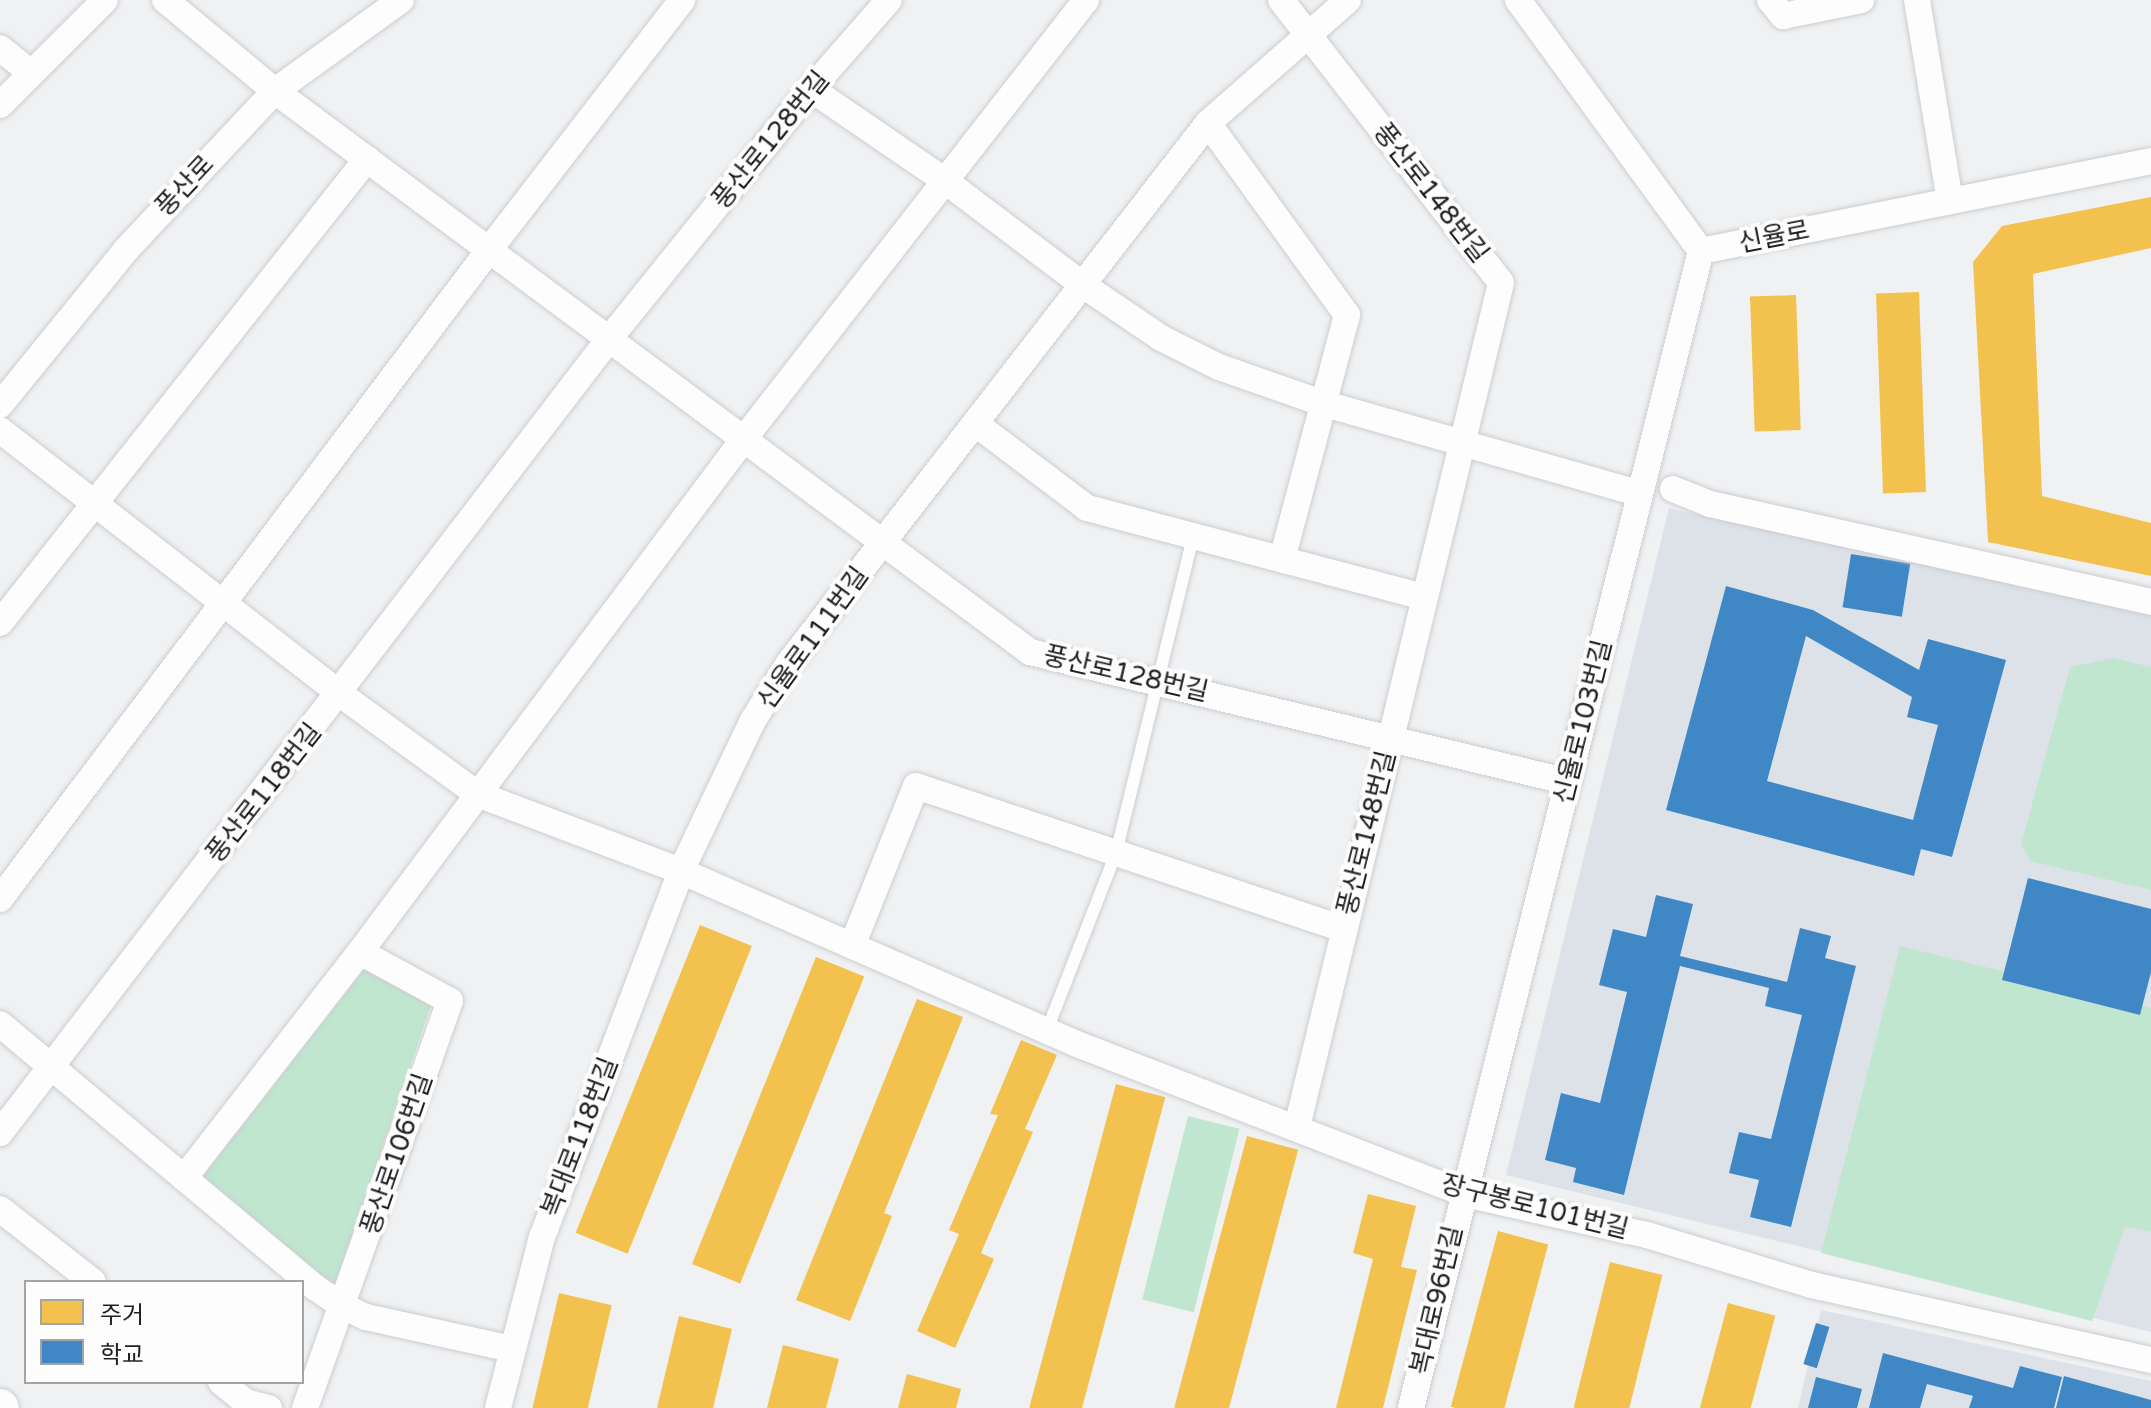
<!DOCTYPE html>
<meta charset="utf-8">
<style>
body{margin:0}
#map{position:relative;width:2151px;height:1408px;overflow:hidden;background:#eff1f3;font-family:"Varela Round","Noto Sans KR",sans-serif}
div>[style]{position:absolute}
.built>*{inset:0;background:#dde2e9}
.green>*{inset:0;background:#c0e6d0;transform-origin:0 0}
.homes>*{inset:0;background:#f2c14e;transform-origin:0 0}
.schools>*{inset:0;background:#3f88c5;transform-origin:0 0}
.roads{filter:drop-shadow(0 0 2px #cccdcf) drop-shadow(0 0 2px #cccdcf)}
.lane>*{height:12px;margin:-6px;padding:0 6px;transform-origin:6px;border-radius:6px;background:#fdfdfd}
.street>*{height:26px;margin:-13px;padding:0 13px;transform-origin:13px;border-radius:13px;background:#fdfdfd}
.secondary>*{height:36px;margin:-18px;padding:0 18px;transform-origin:18px;border-radius:18px;background:#fdfdfd}
span{translate:-50% -50%;white-space:nowrap;text-align:center;line-height:1.15;-webkit-text-stroke:8px #fdfdfe;paint-order:stroke}
.street-label{font-size:26px;color:#1e1f21}
.legend{position:absolute;left:24px;top:1280px;width:280px;height:104px;box-sizing:border-box;background:#fdfdfe;border:2px solid #a4a4a6;margin:0;padding:10px 14px;list-style:none;font-size:24px;color:#1e1f21}
.legend li{display:flex;align-items:center;gap:16px;height:40px}
.legend b{width:40px;border:2px solid #a4a4a6}
</style>
<div id="map">
<div class="built">
<i style="clip-path:polygon(1669px 508px,2151px 615px,2151px 1332px,1506px 1175px)"></i>
<i style="clip-path:polygon(1821px 1310px,2151px 1381px,2151px 1408px,1798px 1408px)"></i>
</div>
<div class="green">
<i style="clip-path:polygon(2113px 658px,2151px 667px,2151px 890px,2030px 861px,2021px 844px,2070px 667px)"></i>
<i style="clip-path:polygon(1900px 946px,2151px 1008px,2151px 1232px,2125px 1227px,2092px 1321px,1821px 1253px)"></i>
<i style="clip-path:polygon(365px 968px,432px 1003px,334px 1288px,202px 1177px)"></i>
<i style="left:1188px;top:1116px;width:53px;height:189px;rotate:14deg"></i>
</div>
<div class="homes">
<i style="clip-path:polygon(2151px 197px,2151px 248px,2033px 274px,2042px 496px,2151px 523px,2151px 576px,1988px 542px,1973px 262px,2002px 226px)"></i>
<i style="left:1919px;top:292px;width:200px;height:43px;rotate:88deg"></i>
<i style="left:1796px;top:295px;width:135px;height:46px;rotate:88deg"></i>
<i style="left:700px;top:925px;width:56px;height:332px;rotate:22deg"></i>
<i style="left:816px;top:957px;width:52px;height:331px;rotate:22deg"></i>
<i style="clip-path:polygon(917px 999px,963px 1017px,884px 1213px,892px 1216px,850px 1321px,796px 1300px)"></i>
<i style="clip-path:polygon(1021px 1040px,1057px 1055px,1025px 1129px,1033px 1132px,981px 1253px,994px 1259px,955px 1348px,917px 1331px,959px 1234px,949px 1230px,998px 1115px,990px 1114px)"></i>
<i style="left:1116px;top:1084px;width:51px;height:335px;rotate:15deg"></i>
<i style="left:1247px;top:1136px;width:53px;height:281px;rotate:15deg"></i>
<i style="clip-path:polygon(1368px 1194px,1416px 1206px,1401px 1267px,1417px 1270px,1383px 1408px,1336px 1408px,1373px 1259px,1353px 1253px)"></i>
<i style="left:1498px;top:1231px;width:52px;height:182px;rotate:15deg"></i>
<i style="left:1610px;top:1262px;width:54px;height:150px;rotate:14deg"></i>
<i style="left:559px;top:1293px;width:54px;height:118px;rotate:13deg"></i>
<i style="left:1728px;top:1303px;width:49px;height:109px;rotate:15deg"></i>
<i style="clip-path:polygon(679px 1316px,732px 1329px,713px 1408px,657px 1408px)"></i>
<i style="clip-path:polygon(783px 1345px,839px 1359px,826px 1408px,767px 1408px)"></i>
<i style="clip-path:polygon(907px 1374px,961px 1389px,956px 1408px,898px 1408px)"></i>
</div>
<div class="schools">
<i style="left:1851px;top:554px;width:60px;height:54px;rotate:9deg"></i>
<i style="clip-path:polygon(evenodd,1726px 586px,1813px 610px,1919px 670px,1928px 639px,2006px 660px,1952px 857px,1921px 849px,1914px 876px,1666px 810px,1726px 586px,1806px 636px,1912px 697px,1907px 717px,1938px 725px,1913px 820px,1767px 781px,1806px 636px)"></i>
<i style="clip-path:polygon(2028px 878px,2151px 909px,2151px 972px,2140px 1015px,2002px 980px)"></i>
<i style="clip-path:polygon(1656px 895px,1693px 904px,1680px 956px,1787px 982px,1800px 928px,1831px 936px,1825px 958px,1856px 966px,1791px 1227px,1750px 1217px,1759px 1180px,1729px 1173px,1739px 1132px,1771px 1139px,1802px 1015px,1765px 1006px,1769px 988px,1680px 966px,1624px 1195px,1573px 1182px,1576px 1168px,1545px 1160px,1561px 1093px,1600px 1103px,1627px 992px,1599px 985px,1613px 929px,1646px 937px)"></i>
<i style="left:1816px;top:1323px;width:14px;height:43px;rotate:17deg"></i>
<i style="clip-path:polygon(1883px 1353px,2013px 1388px,2020px 1366px,2062px 1377px,2054px 1408px,1969px 1408px,1973px 1396px,1927px 1384px,1920px 1408px,1869px 1408px)"></i>
<i style="clip-path:polygon(2064px 1376px,2151px 1400px,2151px 1408px,2056px 1408px)"></i>
<i style="clip-path:polygon(1816px 1377px,1862px 1389px,1857px 1408px,1808px 1408px)"></i>
</div>
<div class="roads">
<div class="lane">
<i style="left:1047px;top:1030px;width:190px;rotate:-68.7deg"></i>
<i style="left:1116px;top:853px;width:325px;rotate:-76.3deg"></i>
</div>
<div class="street">
<i style="left:165px;top:0;width:143px;rotate:39.6deg"></i>
<i style="left:275px;top:91px;width:941px;rotate:36.61deg"></i>
<i style="left:1030px;top:652px;width:554px;rotate:13.56deg"></i>
<i style="left:1281px;top:0;width:358px;rotate:52.1deg"></i>
<i style="left:1501px;top:283px;width:868px;rotate:103.59deg"></i>
<i style="left:1518px;top:0;width:311px;rotate:53.9deg"></i>
<i style="left:1770px;top:0;width:21px;rotate:51deg"></i>
<i style="left:1783px;top:16px;width:80px;rotate:-11.6deg"></i>
<i style="left:1917px;top:0;width:204px;rotate:80.7deg"></i>
<i style="left:0;top:48px;width:40px;rotate:39deg"></i>
<i style="left:811px;top:89px;width:161px;rotate:34.4deg"></i>
<i style="left:944px;top:180px;width:174px;rotate:37.1deg"></i>
<i style="left:1083px;top:285px;width:94px;rotate:34.2deg"></i>
<i style="left:1161px;top:338px;width:65px;rotate:26.6deg"></i>
<i style="left:1219px;top:367px;width:109px;rotate:19.3deg"></i>
<i style="left:1322px;top:403px;width:329px;rotate:15.9deg"></i>
<i style="left:0;top:105px;width:148px;rotate:-45deg"></i>
<i style="left:1208px;top:123px;width:237px;rotate:54.1deg"></i>
<i style="left:1347px;top:315px;width:253px;rotate:104.9deg"></i>
<i style="left:1701px;top:251px;width:459px;rotate:-11.3deg"></i>
<i style="left:0;top:405px;width:200px;rotate:-50.9deg"></i>
<i style="left:126px;top:250px;width:218px;rotate:-46.9deg"></i>
<i style="left:275px;top:91px;width:155px;rotate:-35.8deg"></i>
<i style="left:976px;top:424px;width:139px;rotate:37.1deg"></i>
<i style="left:1087px;top:508px;width:349px;rotate:14.8deg"></i>
<i style="left:0;top:430px;width:430px;rotate:37.8deg"></i>
<i style="left:340px;top:694px;width:170px;rotate:36.1deg"></i>
<i style="left:477px;top:794px;width:218px;rotate:20.7deg"></i>
<i style="left:681px;top:871px;width:432px;rotate:23.6deg"></i>
<i style="left:1077px;top:1044px;width:420px;rotate:21.1deg"></i>
<i style="left:1469px;top:1195px;width:182px;rotate:12.7deg"></i>
<i style="left:1647px;top:1235px;width:172px;rotate:16.9deg"></i>
<i style="left:1812px;top:1285px;width:347px;rotate:12.5deg"></i>
<i style="left:1673px;top:489px;width:40px;rotate:22deg"></i>
<i style="left:1710px;top:504px;width:452px;rotate:12.5deg"></i>
<i style="left:0;top:623px;width:592px;rotate:-51.66deg"></i>
<i style="left:0;top:899px;width:813px;rotate:-53deg"></i>
<i style="left:489px;top:250px;width:316px;rotate:-52.3deg"></i>
<i style="left:852px;top:946px;width:172px;rotate:-68.2deg"></i>
<i style="left:916px;top:786px;width:451px;rotate:18.5deg"></i>
<i style="left:0;top:1024px;width:412px;rotate:39.9deg"></i>
<i style="left:316px;top:1288px;width:32px;rotate:34deg"></i>
<i style="left:343px;top:1306px;width:25px;rotate:26deg"></i>
<i style="left:366px;top:1317px;width:149px;rotate:12.4deg"></i>
<i style="left:0;top:1133px;width:1001px;rotate:-52.51deg"></i>
<i style="left:609px;top:339px;width:321px;rotate:-51.1deg"></i>
<i style="left:811px;top:89px;width:118px;rotate:-48.8deg"></i>
<i style="left:184px;top:1178px;width:286px;rotate:-52.1deg"></i>
<i style="left:360px;top:952px;width:639px;rotate:-53.2deg"></i>
<i style="left:743px;top:440px;width:558px;rotate:-52.06deg"></i>
<i style="left:0;top:1209px;width:118px;rotate:38.1deg"></i>
<i style="left:221px;top:1382px;width:32px;rotate:39deg"></i>
<i style="left:246px;top:1402px;width:24px;rotate:15deg"></i>
<i style="left:305px;top:1408px;width:432px;rotate:-70.4deg"></i>
<i style="left:450px;top:1001px;width:102px;rotate:-151.4deg"></i>
<i style="left:498px;top:1408px;width:173px;rotate:-75.6deg"></i>
<i style="left:541px;top:1240px;width:395px;rotate:-69.2deg"></i>
<i style="left:681px;top:871px;width:165px;rotate:-64.5deg"></i>
<i style="left:752px;top:722px;width:70px;rotate:-57.9deg"></i>
<i style="left:789px;top:663px;width:683px;rotate:-52.19deg"></i>
<i style="left:1208px;top:123px;width:186px;rotate:-41.3deg"></i>
<i style="left:1411px;top:1408px;width:1193px;rotate:-75.93deg"></i>
</div>
<div class="secondary">
<i style="left:0;top:1407px;width:1px;rotate:45deg"></i>
</div>
</div>
<div class="street-label">
<span style="left:771px;top:140px;rotate:-51deg">풍산로128번길</span>
<span style="left:185px;top:186px;rotate:-47deg">풍산로</span>
<span style="left:1431px;top:193px;rotate:52deg">풍산로148번길</span>
<span style="left:1774px;top:237px;rotate:-11deg">신율로</span>
<span style="left:813px;top:638px;rotate:-54deg">신율로111번길</span>
<span style="left:1126px;top:674px;rotate:13deg">풍산로128번길</span>
<span style="left:1583px;top:722px;rotate:-76deg">신율로103번길</span>
<span style="left:264px;top:793px;rotate:-52deg">풍산로118번길</span>
<span style="left:1367px;top:833px;rotate:-76deg">풍산로148번길</span>
<span style="left:580px;top:1137px;rotate:-69deg">복대로118번길</span>
<span style="left:397px;top:1154px;rotate:-71deg">풍산로106번길</span>
<span style="left:1535px;top:1207px;rotate:14deg">장구봉로101번길</span>
<span style="left:1437px;top:1300px;rotate:-77deg">복대로96번길</span>
</div>
<ul class="legend">
<li><b style="height:22px;background:#f2c14e"></b>주거</li>
<li><b style="height:22px;background:#3f88c5"></b>학교</li>
</ul>
</div>
